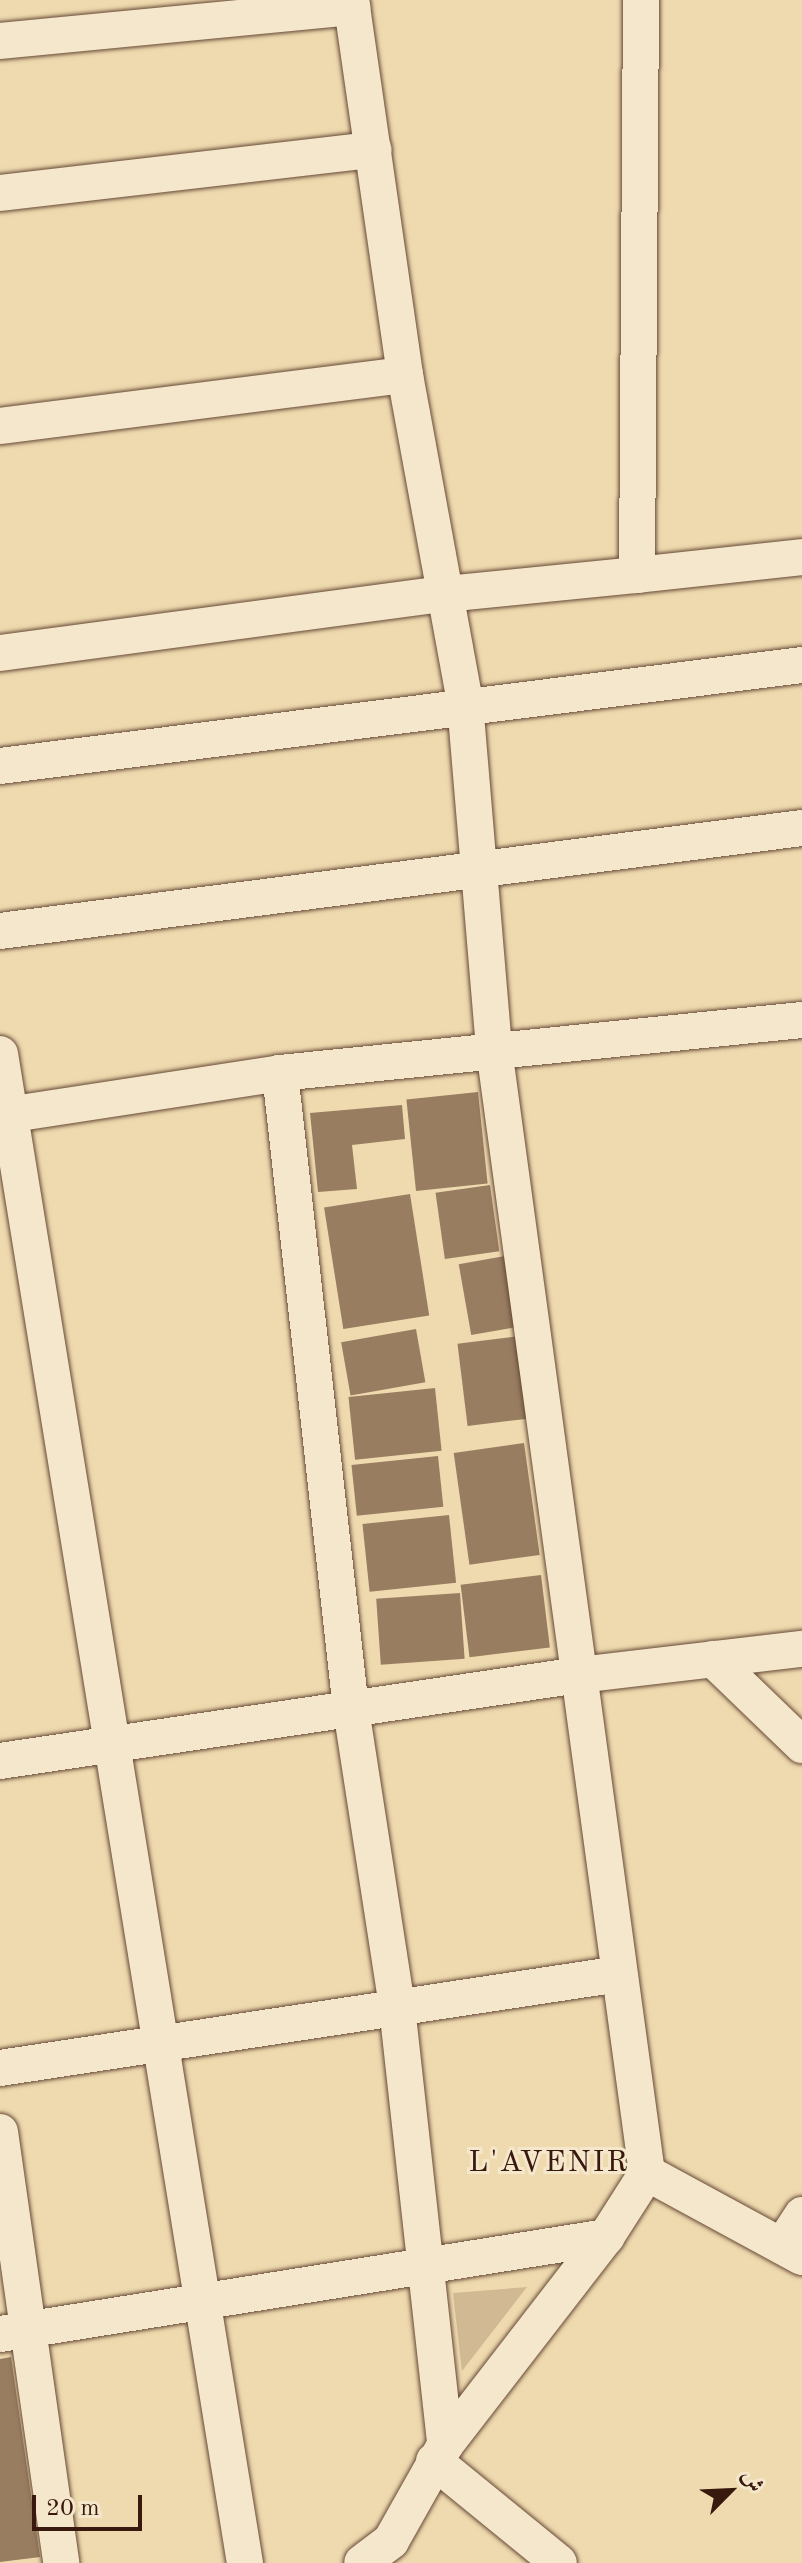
<!DOCTYPE html>
<meta charset="utf-8">
<style>
body{margin:0}
#map{position:relative;width:802px;height:2563px;overflow:hidden;background:#efdaaf;font-family:"Old Standard TT",Amiri,serif}
div>[style]{position:absolute}
.green>*{inset:0;background:#d0b993}
.building>*{inset:0;background:#987d61;transform-origin:0 0}
.roads{filter:drop-shadow(0 0 2px #664936) drop-shadow(0 0 2px #664936)}
.minor>*{height:36px;margin:-18px;padding:0 18px;transform-origin:18px;border-radius:18px;background:#f5e7cb}
span{translate:-50% -50%;white-space:nowrap;text-align:center;line-height:1.15;-webkit-text-stroke:6px #f5e7cb;paint-order:stroke}
.neighbourhood-label{font-size:30px;color:#39190d;letter-spacing:2px}
.north{position:absolute;left:690px;top:2451px;width:80px;height:80px;-webkit-text-stroke:6px #f5e7cb;paint-order:stroke;rotate:66deg;font-size:22px;font-weight:700;line-height:32px;text-align:center;color:#39190d}
.north::after{content:'';display:block;margin:auto;width:28px;height:36px;background:#39190d;clip-path:polygon(50% 0,100% 100%,50% 72%,0 100%)}
.scale{position:absolute;left:32px;top:2495px;width:110px;height:36px;box-sizing:border-box;border:4px solid #39190d;border-top:0;padding-left:10px;font-size:24px;line-height:28px;white-space:nowrap;color:#39190d;-webkit-text-stroke:6px #f5e7cb;paint-order:stroke}
</style>
<div id="map">
<div class="green">
<i style="clip-path:polygon(527px 2287px,462px 2371px,453px 2293px)"></i>
</div>
<div class="building">
<i style="left:478px;top:1092px;width:92px;height:72px;rotate:84deg"></i>
<i style="clip-path:polygon(402px 1105px,405px 1139px,352px 1145px,357px 1189px,318px 1192px,310px 1113px)"></i>
<i style="left:490px;top:1185px;width:67px;height:55px;rotate:82deg"></i>
<i style="left:410px;top:1194px;width:123px;height:87px;rotate:81deg"></i>
<i style="left:505px;top:1256px;width:72px;height:47px;rotate:80deg"></i>
<i style="left:416px;top:1329px;width:54px;height:76px;rotate:80deg"></i>
<i style="left:520px;top:1336px;width:83px;height:63px;rotate:83deg"></i>
<i style="left:435px;top:1388px;width:63px;height:87px;rotate:84deg"></i>
<i style="left:524px;top:1443px;width:113px;height:71px;rotate:82deg"></i>
<i style="left:438px;top:1456px;width:51px;height:87px;rotate:84deg"></i>
<i style="left:449px;top:1515px;width:68px;height:87px;rotate:84deg"></i>
<i style="left:541px;top:1575px;width:73px;height:81px;rotate:83deg"></i>
<i style="left:460px;top:1593px;width:66px;height:84px;rotate:86deg"></i>
<i style="clip-path:polygon(11px 2357px,40px 2557px,0 2562px,0 2359px)"></i>
</div>
<div class="roads">
<div class="minor">
<i style="left:351px;top:0;width:379px;rotate:81.8deg"></i>
<i style="left:405px;top:375px;width:333px;rotate:79.6deg"></i>
<i style="left:465px;top:703px;width:347px;rotate:85.2deg"></i>
<i style="left:494px;top:1049px;width:1134px;rotate:82.25deg"></i>
<i style="left:647px;top:2173px;width:76px;rotate:122.6deg"></i>
<i style="left:606px;top:2237px;width:263px;rotate:127.7deg"></i>
<i style="left:641px;top:0;width:575px;rotate:90.4deg"></i>
<i style="left:637px;top:575px;width:166px;rotate:-6.2deg"></i>
<i style="left:0;top:41px;width:354px;rotate:-5.5deg"></i>
<i style="left:0;top:193px;width:376px;rotate:-6.6deg"></i>
<i style="left:0;top:426px;width:408px;rotate:-7.2deg"></i>
<i style="left:0;top:653px;width:449px;rotate:-7.6deg"></i>
<i style="left:445px;top:594px;width:193px;rotate:-5.7deg"></i>
<i style="left:0;top:766px;width:808px;rotate:-7.18deg"></i>
<i style="left:0;top:931px;width:809px;rotate:-7.32deg"></i>
<i style="left:0;top:1054px;width:1529px;rotate:80.78deg"></i>
<i style="left:280px;top:1073px;width:640px;rotate:83.63deg"></i>
<i style="left:351px;top:1709px;width:302px;rotate:81.2deg"></i>
<i style="left:397px;top:2007px;width:441px;rotate:83.7deg"></i>
<i style="left:445px;top:2445px;width:110px;rotate:119.4deg"></i>
<i style="left:391px;top:2541px;width:36px;rotate:143deg"></i>
<i style="left:0;top:1116px;width:283px;rotate:-8.7deg"></i>
<i style="left:280px;top:1073px;width:525px;rotate:-5.8deg"></i>
<i style="left:713px;top:1659px;width:124px;rotate:44deg"></i>
<i style="left:0;top:1761px;width:585px;rotate:-8.45deg"></i>
<i style="left:579px;top:1675px;width:225px;rotate:-6.7deg"></i>
<i style="left:0;top:2068px;width:626px;rotate:-8.63deg"></i>
<i style="left:0;top:2132px;width:435px;rotate:81.9deg"></i>
<i style="left:647px;top:2173px;width:176px;rotate:28.5deg"></i>
<i style="left:782px;top:2246px;width:37px;rotate:-57deg"></i>
<i style="left:0;top:2334px;width:614px;rotate:-9.09deg"></i>
<i style="left:434px;top:2461px;width:161px;rotate:39.2deg"></i>
</div>
</div>
<div class="neighbourhood-label">
<span style="left:549px;top:2163px">L'AVENIR</span>
</div>
<div class="north">ش</div>
<div class="scale">20 m</div>
</div>
